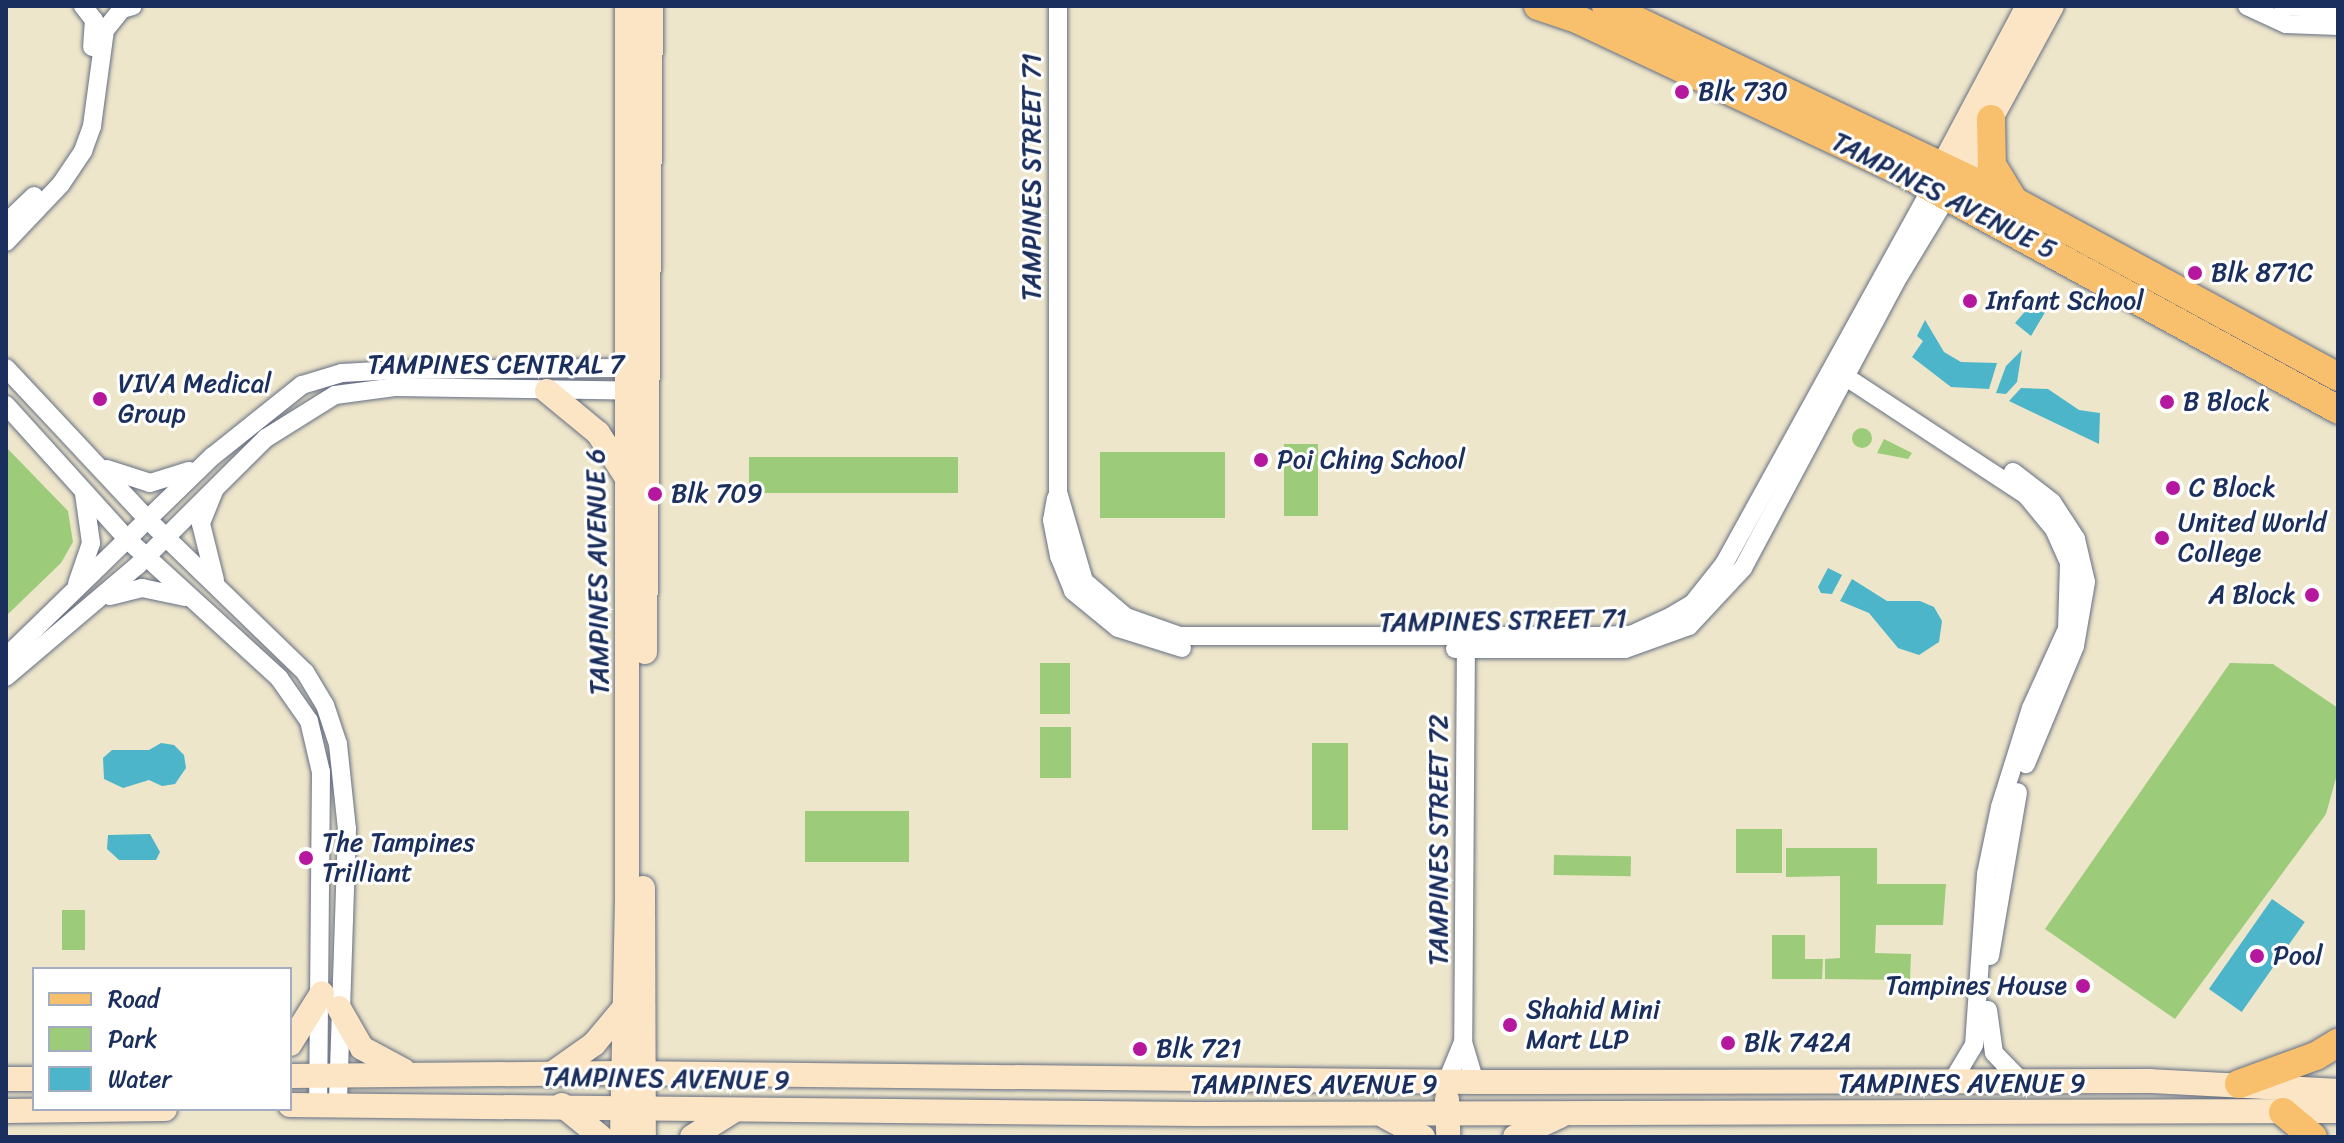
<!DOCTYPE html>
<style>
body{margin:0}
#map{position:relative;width:2344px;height:1143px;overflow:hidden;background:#eee6ca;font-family:Sriracha,sans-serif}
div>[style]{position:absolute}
.green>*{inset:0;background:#9ccc7a;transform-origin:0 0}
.round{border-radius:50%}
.water>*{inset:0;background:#4cb5ca;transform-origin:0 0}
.roads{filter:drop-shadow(0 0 2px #656f84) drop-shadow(0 0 2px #656f84)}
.street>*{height:18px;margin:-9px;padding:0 9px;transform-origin:9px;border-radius:9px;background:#fff}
.secondary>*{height:24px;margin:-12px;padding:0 12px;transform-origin:12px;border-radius:12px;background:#fce5c4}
.primary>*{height:28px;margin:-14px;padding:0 14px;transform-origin:14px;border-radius:14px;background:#f8bf6c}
.dots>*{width:22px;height:22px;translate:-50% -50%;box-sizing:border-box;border:4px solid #fff;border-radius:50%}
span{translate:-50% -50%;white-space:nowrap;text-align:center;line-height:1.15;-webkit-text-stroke:6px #fff;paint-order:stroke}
.poi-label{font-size:26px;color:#1b2f5e}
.left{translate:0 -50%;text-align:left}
.right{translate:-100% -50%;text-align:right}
.street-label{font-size:26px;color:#1b2f5e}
.frame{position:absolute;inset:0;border:8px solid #1b2f5e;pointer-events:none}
.legend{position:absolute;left:32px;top:967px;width:260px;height:144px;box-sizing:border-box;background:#fff;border:2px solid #a4acbf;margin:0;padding:10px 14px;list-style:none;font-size:24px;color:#1b2f5e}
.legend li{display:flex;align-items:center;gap:16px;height:40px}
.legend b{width:40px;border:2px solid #a4acbf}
</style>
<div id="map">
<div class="green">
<i class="round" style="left:1852px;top:428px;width:20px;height:20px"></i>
<i style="clip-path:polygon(1884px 439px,1912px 453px,1908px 459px,1877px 453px)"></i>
<i style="left:1284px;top:444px;width:34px;height:72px"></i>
<i style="clip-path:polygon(6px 447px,68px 511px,73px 542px,61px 563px,6px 616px)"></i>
<i style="left:1225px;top:452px;width:66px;height:125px;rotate:90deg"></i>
<i style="left:749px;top:457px;width:209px;height:36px"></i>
<i style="left:1040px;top:663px;width:30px;height:51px"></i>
<i style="clip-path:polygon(2230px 663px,2273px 664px,2338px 708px,2338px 771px,2326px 814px,2175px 1019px,2045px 929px)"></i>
<i style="left:1040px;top:727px;width:31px;height:51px"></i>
<i style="left:1312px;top:743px;width:36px;height:87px"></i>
<i style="left:805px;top:811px;width:104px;height:51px"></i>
<i style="left:1736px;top:829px;width:46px;height:44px"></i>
<i style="clip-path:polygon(1786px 848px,1877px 848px,1877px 884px,1946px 884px,1943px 925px,1876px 925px,1875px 953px,1911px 954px,1910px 980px,1825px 979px,1825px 959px,1840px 958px,1840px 876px,1786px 877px)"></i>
<i style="left:1554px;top:855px;width:77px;height:20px;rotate:1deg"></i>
<i style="left:62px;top:910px;width:23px;height:40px"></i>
<i style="clip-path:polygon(1772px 935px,1805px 935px,1805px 959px,1823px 959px,1822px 979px,1772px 979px)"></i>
</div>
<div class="water">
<i style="clip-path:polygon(2034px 301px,2047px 309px,2031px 336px,2015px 323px)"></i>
<i style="clip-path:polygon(1925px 320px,1944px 352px,1961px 362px,1997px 363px,1989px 389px,1951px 387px,1912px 357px,1923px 341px,1917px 336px)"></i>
<i style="clip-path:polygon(2022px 350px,2017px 382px,2006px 394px,1996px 393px,2006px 366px)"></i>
<i style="clip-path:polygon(2021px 388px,2048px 389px,2079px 410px,2100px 413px,2099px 444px,2009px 401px)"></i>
<i style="clip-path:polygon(1828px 568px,1842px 575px,1832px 594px,1821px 593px,1818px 587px)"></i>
<i style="clip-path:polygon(1852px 579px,1887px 601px,1920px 601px,1934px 607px,1942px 621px,1939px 642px,1919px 655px,1898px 648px,1869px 613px,1840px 601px)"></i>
<i style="clip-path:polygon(161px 743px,174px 745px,184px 755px,186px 768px,175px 784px,162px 786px,149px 780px,123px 788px,104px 779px,103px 758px,112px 750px,149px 750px)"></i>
<i style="clip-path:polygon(150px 834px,160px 852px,156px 860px,119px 860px,107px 849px,108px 835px)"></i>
<i style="left:2272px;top:899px;width:40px;height:110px;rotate:35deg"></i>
</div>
<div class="roads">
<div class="street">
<i style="left:83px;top:6px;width:18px;rotate:52deg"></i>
<i style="left:94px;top:20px;width:27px;rotate:94deg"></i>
<i style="left:1058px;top:6px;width:486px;rotate:90deg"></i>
<i style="left:1058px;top:492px;width:93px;rotate:73.7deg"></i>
<i style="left:1084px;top:581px;width:55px;rotate:40.6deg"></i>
<i style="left:1126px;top:617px;width:57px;rotate:19.4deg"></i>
<i style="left:1180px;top:636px;width:417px"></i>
<i style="left:1597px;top:636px;width:34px;rotate:-2deg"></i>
<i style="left:1631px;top:635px;width:43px;rotate:-24.8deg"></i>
<i style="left:1670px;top:617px;width:27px;rotate:-31deg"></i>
<i style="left:1693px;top:603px;width:50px;rotate:-51.5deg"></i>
<i style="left:1724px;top:564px;width:431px;rotate:-61.1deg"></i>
<i style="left:2247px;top:6px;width:43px;rotate:24.8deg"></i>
<i style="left:2286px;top:24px;width:52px;rotate:2.2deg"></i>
<i style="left:2283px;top:6px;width:55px;rotate:3.1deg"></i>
<i style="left:6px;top:223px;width:39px;rotate:-44deg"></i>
<i style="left:6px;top:242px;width:80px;rotate:-46.5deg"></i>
<i style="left:61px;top:184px;width:40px;rotate:-56deg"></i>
<i style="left:83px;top:151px;width:27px;rotate:-70deg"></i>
<i style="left:92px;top:126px;width:97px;rotate:-82.3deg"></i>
<i style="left:105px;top:30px;width:27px;rotate:-51deg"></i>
<i style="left:122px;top:9px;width:11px;rotate:-15deg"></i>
<i style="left:6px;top:368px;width:208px;rotate:46.9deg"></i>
<i style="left:148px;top:520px;width:219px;rotate:44.1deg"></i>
<i style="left:305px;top:672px;width:39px;rotate:59deg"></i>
<i style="left:325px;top:705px;width:41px;rotate:71.6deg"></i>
<i style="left:338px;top:744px;width:85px;rotate:84deg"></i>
<i style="left:347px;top:829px;width:275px;rotate:91.9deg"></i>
<i style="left:1837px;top:371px;width:226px;rotate:33.3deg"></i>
<i style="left:2026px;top:495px;width:44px;rotate:50.5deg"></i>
<i style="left:2054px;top:529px;width:37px;rotate:66deg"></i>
<i style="left:2069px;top:563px;width:66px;rotate:91.7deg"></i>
<i style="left:2067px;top:629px;width:87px;rotate:114.5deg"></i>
<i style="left:2031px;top:708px;width:104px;rotate:107.4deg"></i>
<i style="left:2000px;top:807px;width:68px;rotate:101.8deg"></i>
<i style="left:1986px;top:874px;width:171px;rotate:94deg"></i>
<i style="left:1974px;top:1045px;width:41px;rotate:121deg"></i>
<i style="left:6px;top:405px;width:182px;rotate:47.9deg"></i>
<i style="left:128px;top:540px;width:205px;rotate:42.4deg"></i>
<i style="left:279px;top:678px;width:52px;rotate:55.1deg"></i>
<i style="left:309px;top:721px;width:52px;rotate:76.8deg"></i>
<i style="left:321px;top:772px;width:333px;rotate:90.5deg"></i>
<i style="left:107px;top:469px;width:45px;rotate:18deg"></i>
<i style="left:150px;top:483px;width:41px;rotate:-17.1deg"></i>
<i style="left:2013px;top:472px;width:49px;rotate:37.6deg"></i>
<i style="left:2052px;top:502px;width:24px;rotate:57deg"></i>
<i style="left:2065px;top:522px;width:20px;rotate:57deg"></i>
<i style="left:2076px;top:539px;width:44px;rotate:76.9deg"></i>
<i style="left:2086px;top:582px;width:65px;rotate:99.8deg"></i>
<i style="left:2075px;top:646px;width:128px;rotate:112.6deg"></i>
<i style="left:214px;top:491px;width:35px;rotate:112deg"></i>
<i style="left:201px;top:524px;width:58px;rotate:76deg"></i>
<i style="left:1056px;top:498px;width:22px;rotate:100deg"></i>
<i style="left:1052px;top:520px;width:37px;rotate:79deg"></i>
<i style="left:1059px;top:556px;width:38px;rotate:68deg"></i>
<i style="left:1073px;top:591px;width:58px;rotate:39.4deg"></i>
<i style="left:1118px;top:628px;width:67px;rotate:17.4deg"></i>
<i style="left:77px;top:584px;width:43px;rotate:-71.1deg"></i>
<i style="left:91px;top:543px;width:50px;rotate:-98deg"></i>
<i style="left:110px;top:596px;width:33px;rotate:-14deg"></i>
<i style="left:142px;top:588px;width:44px;rotate:11.8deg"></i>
<i style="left:1466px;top:640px;width:402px;rotate:90.4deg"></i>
<i style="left:1463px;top:1042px;width:42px;rotate:73.3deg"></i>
<i style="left:1455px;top:649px;width:170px"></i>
<i style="left:1625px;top:649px;width:68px;rotate:-19.8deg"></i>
<i style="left:1689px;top:626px;width:79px;rotate:-47deg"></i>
<i style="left:1743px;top:568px;width:323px;rotate:-61.9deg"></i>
<i style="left:1895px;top:283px;width:103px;rotate:-58.9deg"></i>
<i style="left:6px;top:657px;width:289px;rotate:-44.2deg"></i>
<i style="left:213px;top:456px;width:114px;rotate:-38.6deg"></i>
<i style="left:302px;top:385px;width:42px;rotate:-16.7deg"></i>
<i style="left:342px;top:373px;width:54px;rotate:-3.2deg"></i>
<i style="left:396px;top:370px;width:241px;rotate:-0.5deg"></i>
<i style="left:6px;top:677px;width:172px;rotate:-40.3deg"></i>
<i style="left:137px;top:566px;width:182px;rotate:-44.8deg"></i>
<i style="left:266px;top:438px;width:81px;rotate:-31.9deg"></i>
<i style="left:335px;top:395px;width:62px;rotate:-7.5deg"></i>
<i style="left:396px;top:387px;width:244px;rotate:0.9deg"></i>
<i style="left:1990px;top:956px;width:166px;rotate:-80.3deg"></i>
<i style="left:1988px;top:1010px;width:43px;rotate:82.1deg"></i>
<i style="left:1994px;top:1053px;width:37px;rotate:46deg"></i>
<i style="left:1447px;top:1081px;width:42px;rotate:-67.7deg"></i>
</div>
<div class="secondary">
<i style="left:1935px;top:181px;width:198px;rotate:-62deg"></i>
<i style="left:1952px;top:190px;width:209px;rotate:-61.5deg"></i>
<i style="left:547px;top:391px;width:66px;rotate:39.5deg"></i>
<i style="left:598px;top:433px;width:50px;rotate:57.3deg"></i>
<i style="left:645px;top:652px;width:646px;rotate:-89.47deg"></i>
<i style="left:643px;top:888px;width:249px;rotate:89.8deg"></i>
<i style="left:339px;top:1008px;width:46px;rotate:60.1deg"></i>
<i style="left:362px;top:1048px;width:47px;rotate:28.2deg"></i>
<i style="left:290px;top:1044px;width:60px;rotate:-57.9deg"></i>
<i style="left:550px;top:1075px;width:54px;rotate:-35.2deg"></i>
<i style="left:594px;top:1044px;width:47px;rotate:-50.2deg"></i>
<i style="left:290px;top:1076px;width:332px;rotate:-0.5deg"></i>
<i style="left:622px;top:1073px;width:853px;rotate:0.6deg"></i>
<i style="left:1475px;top:1082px;width:675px;rotate:-0.08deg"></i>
<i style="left:2150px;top:1081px;width:188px;rotate:3deg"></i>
<i style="left:6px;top:1079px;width:28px"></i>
<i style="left:1447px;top:1099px;width:38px;rotate:88deg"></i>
<i style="left:290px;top:1105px;width:905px;rotate:0.57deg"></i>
<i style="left:1195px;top:1114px;width:1143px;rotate:-0.15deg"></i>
<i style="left:562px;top:1105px;width:50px;rotate:39.4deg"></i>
<i style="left:6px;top:1111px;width:159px;rotate:-0.7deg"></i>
<i style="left:1386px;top:1117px;width:42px;rotate:28.4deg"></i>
<i style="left:622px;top:1137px;width:239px;rotate:-88.8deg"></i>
<i style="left:627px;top:898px;width:892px;rotate:-90deg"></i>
<i style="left:692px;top:1137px;width:49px;rotate:-32.4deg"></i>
<i style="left:1515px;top:1137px;width:50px;rotate:-25deg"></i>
</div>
<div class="primary">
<i style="left:1538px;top:6px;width:41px;rotate:18.4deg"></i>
<i style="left:1577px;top:19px;width:364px;rotate:25.2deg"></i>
<i style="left:1906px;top:174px;width:492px;rotate:28.6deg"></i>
<i style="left:1606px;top:6px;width:452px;rotate:25.5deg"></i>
<i style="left:2014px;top:201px;width:369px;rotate:28.5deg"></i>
<i style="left:1991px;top:119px;width:46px;rotate:88.8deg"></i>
<i style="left:1992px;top:165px;width:42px;rotate:58.6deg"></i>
<i style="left:2239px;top:1084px;width:82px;rotate:-20deg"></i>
<i style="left:2316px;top:1056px;width:26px;rotate:-31deg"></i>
<i style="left:2283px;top:1112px;width:39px;rotate:40deg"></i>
</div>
</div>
<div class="dots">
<i style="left:1682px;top:92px;background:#b5179e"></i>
<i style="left:2195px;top:273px;background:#b5179e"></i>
<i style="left:1970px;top:301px;background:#b5179e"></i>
<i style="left:100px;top:399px;background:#b5179e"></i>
<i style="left:2167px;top:402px;background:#b5179e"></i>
<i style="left:1261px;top:460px;background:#b5179e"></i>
<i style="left:2173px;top:488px;background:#b5179e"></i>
<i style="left:655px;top:494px;background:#b5179e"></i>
<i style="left:2162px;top:538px;background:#b5179e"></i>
<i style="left:2312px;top:595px;background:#b5179e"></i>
<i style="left:306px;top:858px;background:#b5179e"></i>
<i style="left:2257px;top:956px;background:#b5179e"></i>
<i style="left:2083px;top:986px;background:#b5179e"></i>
<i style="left:1510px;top:1025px;background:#b5179e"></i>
<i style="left:1728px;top:1043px;background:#b5179e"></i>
<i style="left:1140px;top:1049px;background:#b5179e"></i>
</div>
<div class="poi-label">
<span class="left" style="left:1698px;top:92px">Blk 730</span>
<span class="left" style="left:2211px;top:273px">Blk 871C</span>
<span class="left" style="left:1986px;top:301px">Infant School</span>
<span class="left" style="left:118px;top:399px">VIVA Medical<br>Group</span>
<span class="left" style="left:2183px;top:402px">B Block</span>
<span class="left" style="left:1277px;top:460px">Poi Ching School</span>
<span class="left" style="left:2189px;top:488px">C Block</span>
<span class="left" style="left:671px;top:494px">Blk 709</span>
<span class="left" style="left:2178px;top:538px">United World<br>College</span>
<span class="right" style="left:2296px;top:595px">A Block</span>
<span class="left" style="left:322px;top:858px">The Tampines<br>Trilliant</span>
<span class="left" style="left:2273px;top:956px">Pool</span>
<span class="right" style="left:2067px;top:986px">Tampines House</span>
<span class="left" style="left:1526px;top:1025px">Shahid Mini<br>Mart LLP</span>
<span class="left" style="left:1744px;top:1043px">Blk 742A</span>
<span class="left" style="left:1156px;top:1049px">Blk 721</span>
</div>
<div class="street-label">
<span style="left:1032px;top:177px;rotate:-90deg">TAMPINES STREET 71</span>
<span style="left:1944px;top:196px;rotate:27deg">TAMPINES AVENUE 5</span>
<span style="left:496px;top:365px">TAMPINES CENTRAL 7</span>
<span style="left:598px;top:572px;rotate:-91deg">TAMPINES AVENUE 6</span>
<span style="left:1503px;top:621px;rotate:-1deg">TAMPINES STREET 71</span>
<span style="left:1439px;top:840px;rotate:-90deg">TAMPINES STREET 72</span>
<span style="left:666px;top:1079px;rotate:1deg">TAMPINES AVENUE 9</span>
<span style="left:1962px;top:1084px">TAMPINES AVENUE 9</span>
<span style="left:1314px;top:1085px">TAMPINES AVENUE 9</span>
</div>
<div class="frame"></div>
<ul class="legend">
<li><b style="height:10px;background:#f8bf6c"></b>Road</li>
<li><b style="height:22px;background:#9ccc7a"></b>Park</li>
<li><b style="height:22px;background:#4cb5ca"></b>Water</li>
</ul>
</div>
